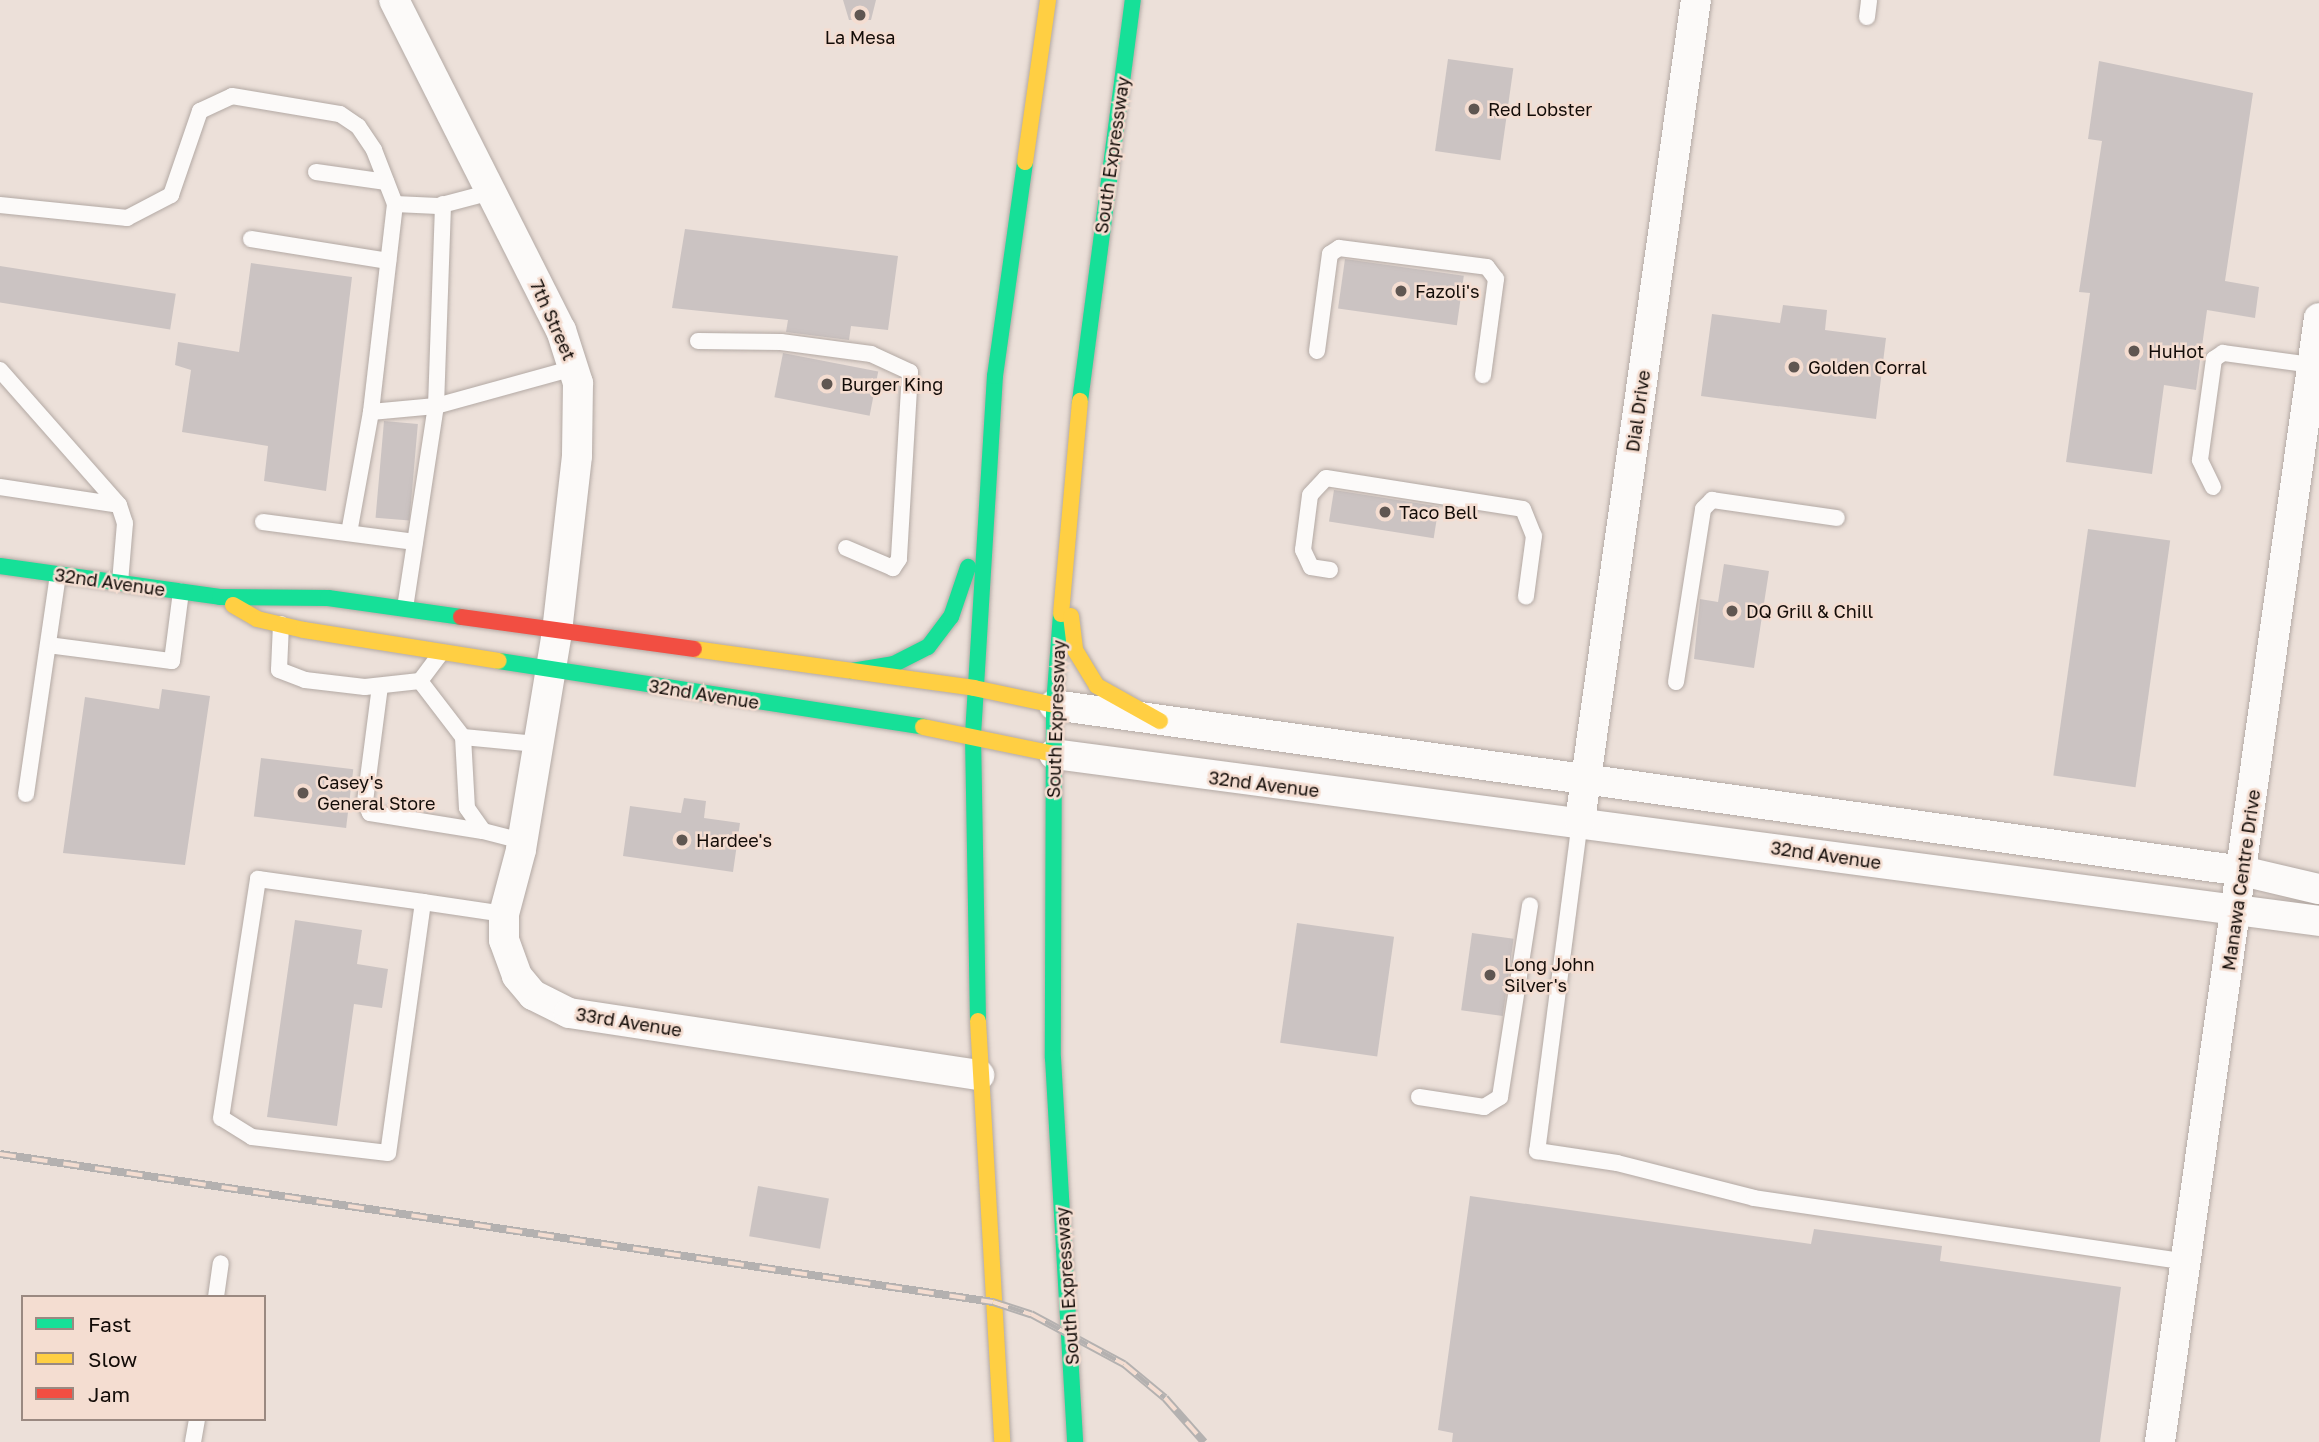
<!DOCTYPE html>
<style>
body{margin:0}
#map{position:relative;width:2319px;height:1442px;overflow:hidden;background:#ece0d9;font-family:"Golos Text",sans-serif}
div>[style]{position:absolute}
.building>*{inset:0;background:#cbc3c2;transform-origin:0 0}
.roads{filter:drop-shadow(0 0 2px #b3a9a4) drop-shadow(0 0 2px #b3a9a4)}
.lane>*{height:16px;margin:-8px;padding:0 8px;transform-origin:8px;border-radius:8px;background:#fcfaf9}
.street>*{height:30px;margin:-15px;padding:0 15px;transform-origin:15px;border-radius:15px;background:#fcfaf9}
.fast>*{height:16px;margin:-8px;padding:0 8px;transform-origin:8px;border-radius:8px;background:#16e098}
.slow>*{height:16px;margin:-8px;padding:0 8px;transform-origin:8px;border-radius:8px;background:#ffcf43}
.jam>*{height:16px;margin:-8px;padding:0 8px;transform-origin:8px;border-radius:8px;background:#f24e42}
.rail>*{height:8px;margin-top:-4px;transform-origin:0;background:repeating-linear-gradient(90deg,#f4ddd1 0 16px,#b4b1b0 0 32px);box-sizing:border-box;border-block:2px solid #b4b1b0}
.dots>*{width:19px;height:19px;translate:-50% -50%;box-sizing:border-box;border:4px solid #f4ddd1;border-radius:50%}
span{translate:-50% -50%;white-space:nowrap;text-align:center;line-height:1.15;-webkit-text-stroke:5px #f4ddd1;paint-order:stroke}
.poi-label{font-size:18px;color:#130c08}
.left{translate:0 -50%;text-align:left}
.street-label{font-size:18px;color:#130c08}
.legend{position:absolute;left:21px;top:1295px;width:245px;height:126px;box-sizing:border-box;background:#f4ddd1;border:2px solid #9a8981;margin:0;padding:9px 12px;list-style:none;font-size:21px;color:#130c08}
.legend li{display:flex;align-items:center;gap:14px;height:35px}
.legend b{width:35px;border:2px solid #9a8981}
</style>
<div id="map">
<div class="building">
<i style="clip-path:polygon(843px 0,876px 0,871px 20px,849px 20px)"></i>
<i style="left:1448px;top:59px;width:66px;height:93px;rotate:8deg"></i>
<i style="clip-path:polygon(2099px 61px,2253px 93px,2225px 281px,2259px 287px,2255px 318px,2207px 310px,2196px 390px,2164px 385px,2152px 474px,2066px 462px,2090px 293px,2079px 292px,2102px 141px,2088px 139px)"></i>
<i style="clip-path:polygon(685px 229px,898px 256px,888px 330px,851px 326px,849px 340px,786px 332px,788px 320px,672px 308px)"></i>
<i style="left:1345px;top:259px;width:120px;height:50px;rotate:8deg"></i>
<i style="clip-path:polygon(251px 263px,352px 277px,326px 491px,264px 481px,268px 446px,182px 432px,191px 370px,175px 365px,178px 342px,239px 352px)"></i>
<i style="left:0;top:266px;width:178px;height:36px;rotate:9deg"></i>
<i style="clip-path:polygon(1783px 305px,1827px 310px,1825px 330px,1886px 338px,1876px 419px,1701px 396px,1712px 314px,1780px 323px)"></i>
<i style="left:783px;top:353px;width:97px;height:45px;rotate:11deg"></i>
<i style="left:384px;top:421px;width:34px;height:97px;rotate:5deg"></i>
<i style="left:1334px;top:490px;width:106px;height:32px;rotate:9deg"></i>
<i style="left:2088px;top:529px;width:83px;height:249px;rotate:8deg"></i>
<i style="clip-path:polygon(1724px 564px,1769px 571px,1754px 668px,1694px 659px,1700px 599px,1718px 602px)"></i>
<i style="clip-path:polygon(162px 689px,210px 696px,185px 865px,63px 853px,85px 697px,159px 709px)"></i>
<i style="left:261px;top:758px;width:93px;height:59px;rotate:7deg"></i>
<i style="clip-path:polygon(684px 798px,706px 801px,704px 818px,740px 823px,733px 872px,623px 856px,630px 806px,681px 813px)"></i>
<i style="clip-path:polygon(295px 920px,362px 930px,357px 964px,388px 969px,382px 1008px,354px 1004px,337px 1126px,267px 1117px)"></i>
<i style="left:1297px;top:923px;width:98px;height:121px;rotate:8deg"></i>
<i style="left:1472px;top:933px;width:42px;height:78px;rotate:8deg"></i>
<i style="left:758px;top:1186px;width:72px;height:51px;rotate:10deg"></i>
<i style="clip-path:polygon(1470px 1196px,1811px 1244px,1814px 1229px,1942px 1246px,1940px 1261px,2121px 1287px,2100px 1442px,1452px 1442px,1453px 1433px,1438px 1430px)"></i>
</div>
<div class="roads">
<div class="lane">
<i style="left:1867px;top:17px;width:17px;rotate:-83deg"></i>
<i style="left:316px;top:172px;width:71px;rotate:8.1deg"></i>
<i style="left:395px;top:204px;width:43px;rotate:2.7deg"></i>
<i style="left:438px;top:206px;width:55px;rotate:-14.8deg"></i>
<i style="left:0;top:205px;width:128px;rotate:5.8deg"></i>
<i style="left:127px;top:218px;width:50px;rotate:-27.6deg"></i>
<i style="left:171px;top:195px;width:89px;rotate:-71deg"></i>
<i style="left:200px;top:111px;width:35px;rotate:-25deg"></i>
<i style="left:232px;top:96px;width:109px;rotate:9.5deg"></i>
<i style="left:340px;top:114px;width:22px;rotate:34deg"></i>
<i style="left:358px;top:126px;width:29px;rotate:56deg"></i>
<i style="left:374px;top:150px;width:58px;rotate:68.7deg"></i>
<i style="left:395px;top:204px;width:209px;rotate:96.6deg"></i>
<i style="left:251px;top:239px;width:139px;rotate:9.1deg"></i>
<i style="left:698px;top:341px;width:83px;rotate:0.7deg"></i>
<i style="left:781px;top:342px;width:91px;rotate:7.6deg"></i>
<i style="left:871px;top:354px;width:43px;rotate:24.8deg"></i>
<i style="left:910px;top:372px;width:187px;rotate:93.4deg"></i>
<i style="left:899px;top:559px;width:11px;rotate:124deg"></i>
<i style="left:893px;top:568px;width:51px;rotate:-156.9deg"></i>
<i style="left:1317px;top:351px;width:98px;rotate:-82.4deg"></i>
<i style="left:1330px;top:254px;width:11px;rotate:-34deg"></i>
<i style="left:1339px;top:248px;width:149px;rotate:7.3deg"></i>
<i style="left:1487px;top:267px;width:15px;rotate:53deg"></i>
<i style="left:1496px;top:279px;width:97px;rotate:97.7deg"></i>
<i style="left:0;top:370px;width:180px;rotate:48.6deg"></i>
<i style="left:119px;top:505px;width:19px;rotate:72deg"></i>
<i style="left:125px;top:523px;width:60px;rotate:94.8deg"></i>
<i style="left:0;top:487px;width:120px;rotate:8.6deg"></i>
<i style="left:2213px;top:487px;width:30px;rotate:-116deg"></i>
<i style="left:2200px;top:460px;width:102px;rotate:-82.1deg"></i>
<i style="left:2214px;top:359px;width:11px;rotate:-34deg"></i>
<i style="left:2223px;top:353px;width:90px;rotate:7.7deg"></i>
<i style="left:263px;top:522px;width:153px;rotate:7.5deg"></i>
<i style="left:349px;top:533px;width:123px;rotate:-79.7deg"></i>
<i style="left:371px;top:412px;width:65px;rotate:-5.3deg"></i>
<i style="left:436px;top:406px;width:143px;rotate:-15.4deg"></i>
<i style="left:1330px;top:570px;width:19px;rotate:-171deg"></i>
<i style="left:1311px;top:567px;width:19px;rotate:-115deg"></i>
<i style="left:1303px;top:550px;width:55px;rotate:-82.7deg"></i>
<i style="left:1310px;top:495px;width:23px;rotate:-47deg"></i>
<i style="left:1326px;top:478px;width:199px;rotate:8.9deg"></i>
<i style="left:1523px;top:509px;width:29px;rotate:68deg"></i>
<i style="left:1534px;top:536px;width:61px;rotate:97.6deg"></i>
<i style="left:405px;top:608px;width:204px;rotate:-81.3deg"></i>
<i style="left:436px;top:406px;width:202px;rotate:-88deg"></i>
<i style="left:281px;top:624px;width:46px;rotate:92.5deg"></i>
<i style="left:279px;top:670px;width:28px;rotate:21deg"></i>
<i style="left:305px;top:680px;width:60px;rotate:6.7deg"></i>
<i style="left:365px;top:687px;width:55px;rotate:-6.2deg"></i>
<i style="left:420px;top:681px;width:35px;rotate:-53deg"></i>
<i style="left:48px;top:645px;width:125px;rotate:7.4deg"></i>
<i style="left:172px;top:661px;width:70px;rotate:-82.6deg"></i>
<i style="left:420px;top:681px;width:71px;rotate:52.5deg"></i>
<i style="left:463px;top:737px;width:74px;rotate:5.4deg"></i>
<i style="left:1676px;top:682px;width:175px;rotate:-81.1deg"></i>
<i style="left:1703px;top:509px;width:13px;rotate:-45deg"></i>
<i style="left:1712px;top:500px;width:126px;rotate:8.2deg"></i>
<i style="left:380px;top:686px;width:117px;rotate:97.4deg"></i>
<i style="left:365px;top:802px;width:12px;rotate:66deg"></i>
<i style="left:370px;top:813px;width:114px;rotate:9.1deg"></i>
<i style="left:463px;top:737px;width:71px;rotate:86.8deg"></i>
<i style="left:467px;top:808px;width:28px;rotate:55deg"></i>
<i style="left:483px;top:831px;width:40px;rotate:14.4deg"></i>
<i style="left:26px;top:794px;width:222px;rotate:-81.7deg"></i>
<i style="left:1580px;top:821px;width:333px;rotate:97.4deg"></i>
<i style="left:1537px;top:1151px;width:81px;rotate:8.5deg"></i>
<i style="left:1617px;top:1163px;width:141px;rotate:14.3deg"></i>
<i style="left:1754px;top:1198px;width:437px;rotate:8.4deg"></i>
<i style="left:423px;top:902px;width:253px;rotate:97.9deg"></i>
<i style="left:388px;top:1153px;width:137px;rotate:-173.3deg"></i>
<i style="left:252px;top:1137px;width:36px;rotate:-148deg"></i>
<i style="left:221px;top:1118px;width:242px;rotate:-81.2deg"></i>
<i style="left:258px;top:879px;width:167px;rotate:7.9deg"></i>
<i style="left:423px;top:902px;width:82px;rotate:8.4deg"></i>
<i style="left:1419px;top:1097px;width:66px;rotate:8.7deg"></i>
<i style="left:1484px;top:1107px;width:19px;rotate:-32deg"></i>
<i style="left:1500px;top:1097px;width:194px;rotate:-81.1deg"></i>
<i style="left:216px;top:1297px;width:34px;rotate:-82deg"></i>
<i style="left:193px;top:1442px;width:23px;rotate:-80deg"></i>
</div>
<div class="street">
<i style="left:394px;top:0;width:370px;rotate:63.2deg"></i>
<i style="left:561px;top:330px;width:56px;rotate:72.2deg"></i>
<i style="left:578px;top:383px;width:73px;rotate:90.8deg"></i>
<i style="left:577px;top:456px;width:177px;rotate:96.5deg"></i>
<i style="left:557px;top:632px;width:221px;rotate:99.4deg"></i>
<i style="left:521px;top:850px;width:66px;rotate:104.9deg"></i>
<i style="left:504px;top:914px;width:26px;rotate:90deg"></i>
<i style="left:504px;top:940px;width:38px;rotate:70deg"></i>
<i style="left:517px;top:976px;width:25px;rotate:50deg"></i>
<i style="left:533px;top:995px;width:40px;rotate:26.6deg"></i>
<i style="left:569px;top:1013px;width:415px;rotate:8.6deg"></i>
<i style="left:1054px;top:705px;width:1200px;rotate:7.95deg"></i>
<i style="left:2242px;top:871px;width:79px;rotate:13.2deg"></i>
<i style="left:1054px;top:754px;width:1276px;rotate:7.52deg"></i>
<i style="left:1580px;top:821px;width:829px;rotate:-81.96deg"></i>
<i style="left:2160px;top:1442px;width:1135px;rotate:-81.95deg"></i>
</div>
<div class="fast">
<i style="left:1080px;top:401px;width:404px;rotate:-82.5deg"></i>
<i style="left:0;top:566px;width:222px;rotate:8deg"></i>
<i style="left:220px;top:597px;width:108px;rotate:0.5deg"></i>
<i style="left:328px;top:598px;width:134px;rotate:8.1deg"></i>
<i style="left:1061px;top:614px;width:91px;rotate:94.4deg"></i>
<i style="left:1054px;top:705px;width:353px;rotate:90.2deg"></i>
<i style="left:1053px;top:1058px;width:385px;rotate:86.7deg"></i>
<i style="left:499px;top:661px;width:429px;rotate:8.8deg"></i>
<i style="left:852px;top:671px;width:43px;rotate:-9.5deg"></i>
<i style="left:894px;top:664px;width:38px;rotate:-27deg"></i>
<i style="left:928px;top:647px;width:38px;rotate:-53deg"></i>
<i style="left:951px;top:617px;width:53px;rotate:-71.2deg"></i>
<i style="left:978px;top:1021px;width:286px;rotate:-91deg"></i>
<i style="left:973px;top:735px;width:360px;rotate:-86.5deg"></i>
<i style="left:995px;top:376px;width:216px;rotate:-82deg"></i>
</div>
<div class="slow">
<i style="left:1025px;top:162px;width:164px;rotate:-81.9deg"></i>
<i style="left:233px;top:605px;width:28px;rotate:30deg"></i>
<i style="left:257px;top:619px;width:48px;rotate:13.2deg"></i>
<i style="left:304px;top:630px;width:197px;rotate:9deg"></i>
<i style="left:1061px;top:614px;width:214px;rotate:-84.9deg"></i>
<i style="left:1071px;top:616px;width:34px;rotate:83deg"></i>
<i style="left:1075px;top:650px;width:42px;rotate:58.6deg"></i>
<i style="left:1097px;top:686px;width:72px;rotate:29.1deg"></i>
<i style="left:694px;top:649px;width:283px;rotate:7.9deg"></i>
<i style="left:974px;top:688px;width:82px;rotate:12deg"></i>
<i style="left:923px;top:727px;width:134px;rotate:11.6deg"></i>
<i style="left:978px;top:1021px;width:422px;rotate:86.7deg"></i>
</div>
<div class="jam">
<i style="left:461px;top:617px;width:235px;rotate:7.8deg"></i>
</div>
</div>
<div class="rail">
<i style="left:0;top:1154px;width:1004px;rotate:8.48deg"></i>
<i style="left:993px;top:1302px;width:40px;rotate:18deg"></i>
<i style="left:1031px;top:1314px;width:106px;rotate:28.3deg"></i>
<i style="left:1124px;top:1364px;width:53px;rotate:39.7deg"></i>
<i style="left:1165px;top:1398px;width:59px;rotate:48.4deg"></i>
</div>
<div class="dots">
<i style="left:860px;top:15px;background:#5f5651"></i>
<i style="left:1474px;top:109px;background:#5f5651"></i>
<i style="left:1401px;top:291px;background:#5f5651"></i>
<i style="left:2134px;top:351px;background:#5f5651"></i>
<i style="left:1794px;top:367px;background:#5f5651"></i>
<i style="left:827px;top:384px;background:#5f5651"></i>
<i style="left:1385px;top:512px;background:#5f5651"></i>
<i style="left:1732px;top:611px;background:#5f5651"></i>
<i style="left:303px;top:793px;background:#5f5651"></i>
<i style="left:682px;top:840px;background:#5f5651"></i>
<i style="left:1490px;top:975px;background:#5f5651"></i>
</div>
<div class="poi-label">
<span style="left:860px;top:37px">La Mesa</span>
<span class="left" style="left:1488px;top:109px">Red Lobster</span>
<span class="left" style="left:1415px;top:291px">Fazoli's</span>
<span class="left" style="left:2148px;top:351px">HuHot</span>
<span class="left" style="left:1808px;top:367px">Golden Corral</span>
<span class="left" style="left:841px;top:384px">Burger King</span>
<span class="left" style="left:1399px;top:512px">Taco Bell</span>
<span class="left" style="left:1746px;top:611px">DQ Grill &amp; Chill</span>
<span class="left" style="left:317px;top:793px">Casey's<br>General Store</span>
<span class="left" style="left:696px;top:840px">Hardee's</span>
<span class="left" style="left:1504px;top:975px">Long John<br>Silver's</span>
</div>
<div class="street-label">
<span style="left:1112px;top:155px;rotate:-82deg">South Expressway</span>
<span style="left:553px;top:320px;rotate:66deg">7th Street</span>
<span style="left:1638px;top:411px;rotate:-82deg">Dial Drive</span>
<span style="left:110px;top:582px;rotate:8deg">32nd Avenue</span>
<span style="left:704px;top:694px;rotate:9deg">32nd Avenue</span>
<span style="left:1056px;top:719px;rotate:-88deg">South Expressway</span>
<span style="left:1264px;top:784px;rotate:7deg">32nd Avenue</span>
<span style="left:1826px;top:855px;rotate:8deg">32nd Avenue</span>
<span style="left:2241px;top:880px;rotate:-82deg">Manawa Centre Drive</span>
<span style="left:629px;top:1022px;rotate:9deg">33rd Avenue</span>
<span style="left:1067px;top:1286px;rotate:-94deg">South Expressway</span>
</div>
<ul class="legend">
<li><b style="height:9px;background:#16e098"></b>Fast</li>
<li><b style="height:9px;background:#ffcf43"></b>Slow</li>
<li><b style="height:9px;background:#f24e42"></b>Jam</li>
</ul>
</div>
